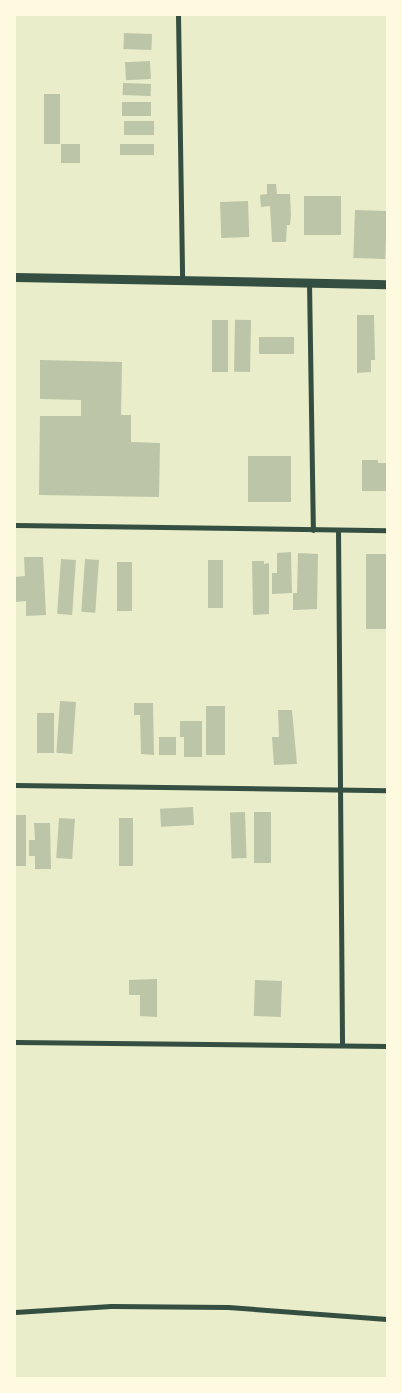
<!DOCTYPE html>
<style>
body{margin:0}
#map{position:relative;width:402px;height:1393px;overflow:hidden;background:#e9edc9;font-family:"Roboto Condensed",sans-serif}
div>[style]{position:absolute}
.building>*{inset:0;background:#bcc5a7;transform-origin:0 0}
.minor>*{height:5px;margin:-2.5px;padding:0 2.5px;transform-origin:2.5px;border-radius:2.5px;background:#344e41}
.tertiary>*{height:9px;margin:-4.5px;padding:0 4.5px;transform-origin:4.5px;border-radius:4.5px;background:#344e41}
span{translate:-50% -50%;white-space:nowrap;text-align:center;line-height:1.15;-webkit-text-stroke:4px #fefae0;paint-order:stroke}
.frame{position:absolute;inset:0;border:16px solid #fefae0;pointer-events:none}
</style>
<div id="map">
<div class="building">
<i style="left:124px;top:33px;width:28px;height:16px;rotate:2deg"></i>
<i style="left:150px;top:61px;width:18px;height:25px;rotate:87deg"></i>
<i style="left:123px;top:83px;width:28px;height:12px;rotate:2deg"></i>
<i style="left:44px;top:94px;width:16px;height:50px"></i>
<i style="left:122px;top:102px;width:29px;height:14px"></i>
<i style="left:154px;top:121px;width:14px;height:30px;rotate:90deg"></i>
<i style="left:61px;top:144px;width:19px;height:19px"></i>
<i style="left:120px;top:144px;width:34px;height:11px"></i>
<i style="clip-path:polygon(267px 184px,276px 184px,277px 194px,290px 194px,291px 215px,290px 225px,287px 225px,286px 242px,272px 242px,270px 206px,261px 207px,260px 195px,267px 194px)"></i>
<i style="left:341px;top:196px;width:39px;height:37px;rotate:90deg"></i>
<i style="left:248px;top:201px;width:36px;height:28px;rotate:88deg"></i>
<i style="left:355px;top:210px;width:32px;height:48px;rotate:2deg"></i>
<i style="clip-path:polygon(357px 315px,374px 315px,375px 360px,371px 360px,371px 372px,357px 373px)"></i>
<i style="left:212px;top:320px;width:16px;height:52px"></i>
<i style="left:251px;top:320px;width:52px;height:16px;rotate:91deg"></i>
<i style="left:259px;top:337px;width:35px;height:17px"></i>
<i style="clip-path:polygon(40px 360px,122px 362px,121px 415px,131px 415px,131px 442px,160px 443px,159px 497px,39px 495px,40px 416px,81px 416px,81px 400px,40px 399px)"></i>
<i style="left:248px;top:456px;width:43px;height:46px"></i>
<i style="clip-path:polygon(362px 460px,378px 460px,378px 463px,387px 463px,387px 491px,362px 491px)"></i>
<i style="clip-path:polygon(291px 552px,292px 593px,272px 594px,272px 573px,277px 573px,277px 553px)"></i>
<i style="clip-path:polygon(298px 553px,318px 554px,317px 609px,293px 610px,293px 593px,297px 593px)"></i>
<i style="left:366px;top:554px;width:21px;height:75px"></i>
<i style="clip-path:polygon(24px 557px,43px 557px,46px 615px,26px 616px,26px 601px,15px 602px,15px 577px,25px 576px)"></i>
<i style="left:61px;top:559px;width:15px;height:55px;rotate:4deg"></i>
<i style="left:85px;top:559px;width:14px;height:53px;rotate:4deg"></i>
<i style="left:208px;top:560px;width:15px;height:48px"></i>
<i style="clip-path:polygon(252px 561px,264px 561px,264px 564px,269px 563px,269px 614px,253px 615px)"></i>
<i style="left:117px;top:562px;width:15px;height:49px"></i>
<i style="left:60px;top:701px;width:16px;height:52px;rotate:4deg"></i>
<i style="clip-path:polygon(134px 703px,153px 703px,154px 755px,141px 754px,140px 715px,134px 715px)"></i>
<i style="left:225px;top:706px;width:49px;height:19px;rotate:90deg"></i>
<i style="clip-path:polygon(278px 710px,292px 710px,297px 764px,274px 765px,272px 737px,279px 737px)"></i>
<i style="left:37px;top:713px;width:17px;height:40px"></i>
<i style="clip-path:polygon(180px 721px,202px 721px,202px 757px,184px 757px,184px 737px,180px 737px)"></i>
<i style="left:159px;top:737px;width:17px;height:18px"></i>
<i style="left:193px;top:807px;width:18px;height:33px;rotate:87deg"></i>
<i style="left:245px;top:812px;width:46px;height:15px;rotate:88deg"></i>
<i style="left:254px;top:812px;width:17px;height:51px"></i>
<i style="left:15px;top:815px;width:11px;height:51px"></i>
<i style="left:59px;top:818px;width:16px;height:40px;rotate:4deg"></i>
<i style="left:119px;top:818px;width:14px;height:48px"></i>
<i style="clip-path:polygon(34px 823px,50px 823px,51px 869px,35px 869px,35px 856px,29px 856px,29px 840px,35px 840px)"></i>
<i style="clip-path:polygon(157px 979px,157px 1017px,140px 1016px,140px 995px,129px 995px,129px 980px)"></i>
<i style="left:282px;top:981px;width:36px;height:27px;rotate:92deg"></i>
</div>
<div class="minor">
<i style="left:178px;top:15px;width:265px;rotate:89.1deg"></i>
<i style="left:309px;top:282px;width:248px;rotate:89.1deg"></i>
<i style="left:15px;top:525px;width:372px;rotate:0.8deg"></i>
<i style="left:338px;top:530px;width:515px;rotate:89.55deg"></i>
<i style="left:15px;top:785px;width:372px;rotate:0.8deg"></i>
<i style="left:15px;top:1042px;width:372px;rotate:0.6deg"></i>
<i style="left:15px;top:1312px;width:96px;rotate:-3.6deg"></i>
<i style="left:111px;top:1306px;width:117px;rotate:0.5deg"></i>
<i style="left:228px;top:1307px;width:159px;rotate:4.3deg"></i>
</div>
<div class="tertiary">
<i style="left:15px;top:277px;width:372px;rotate:1.1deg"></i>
</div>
<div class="frame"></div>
</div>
